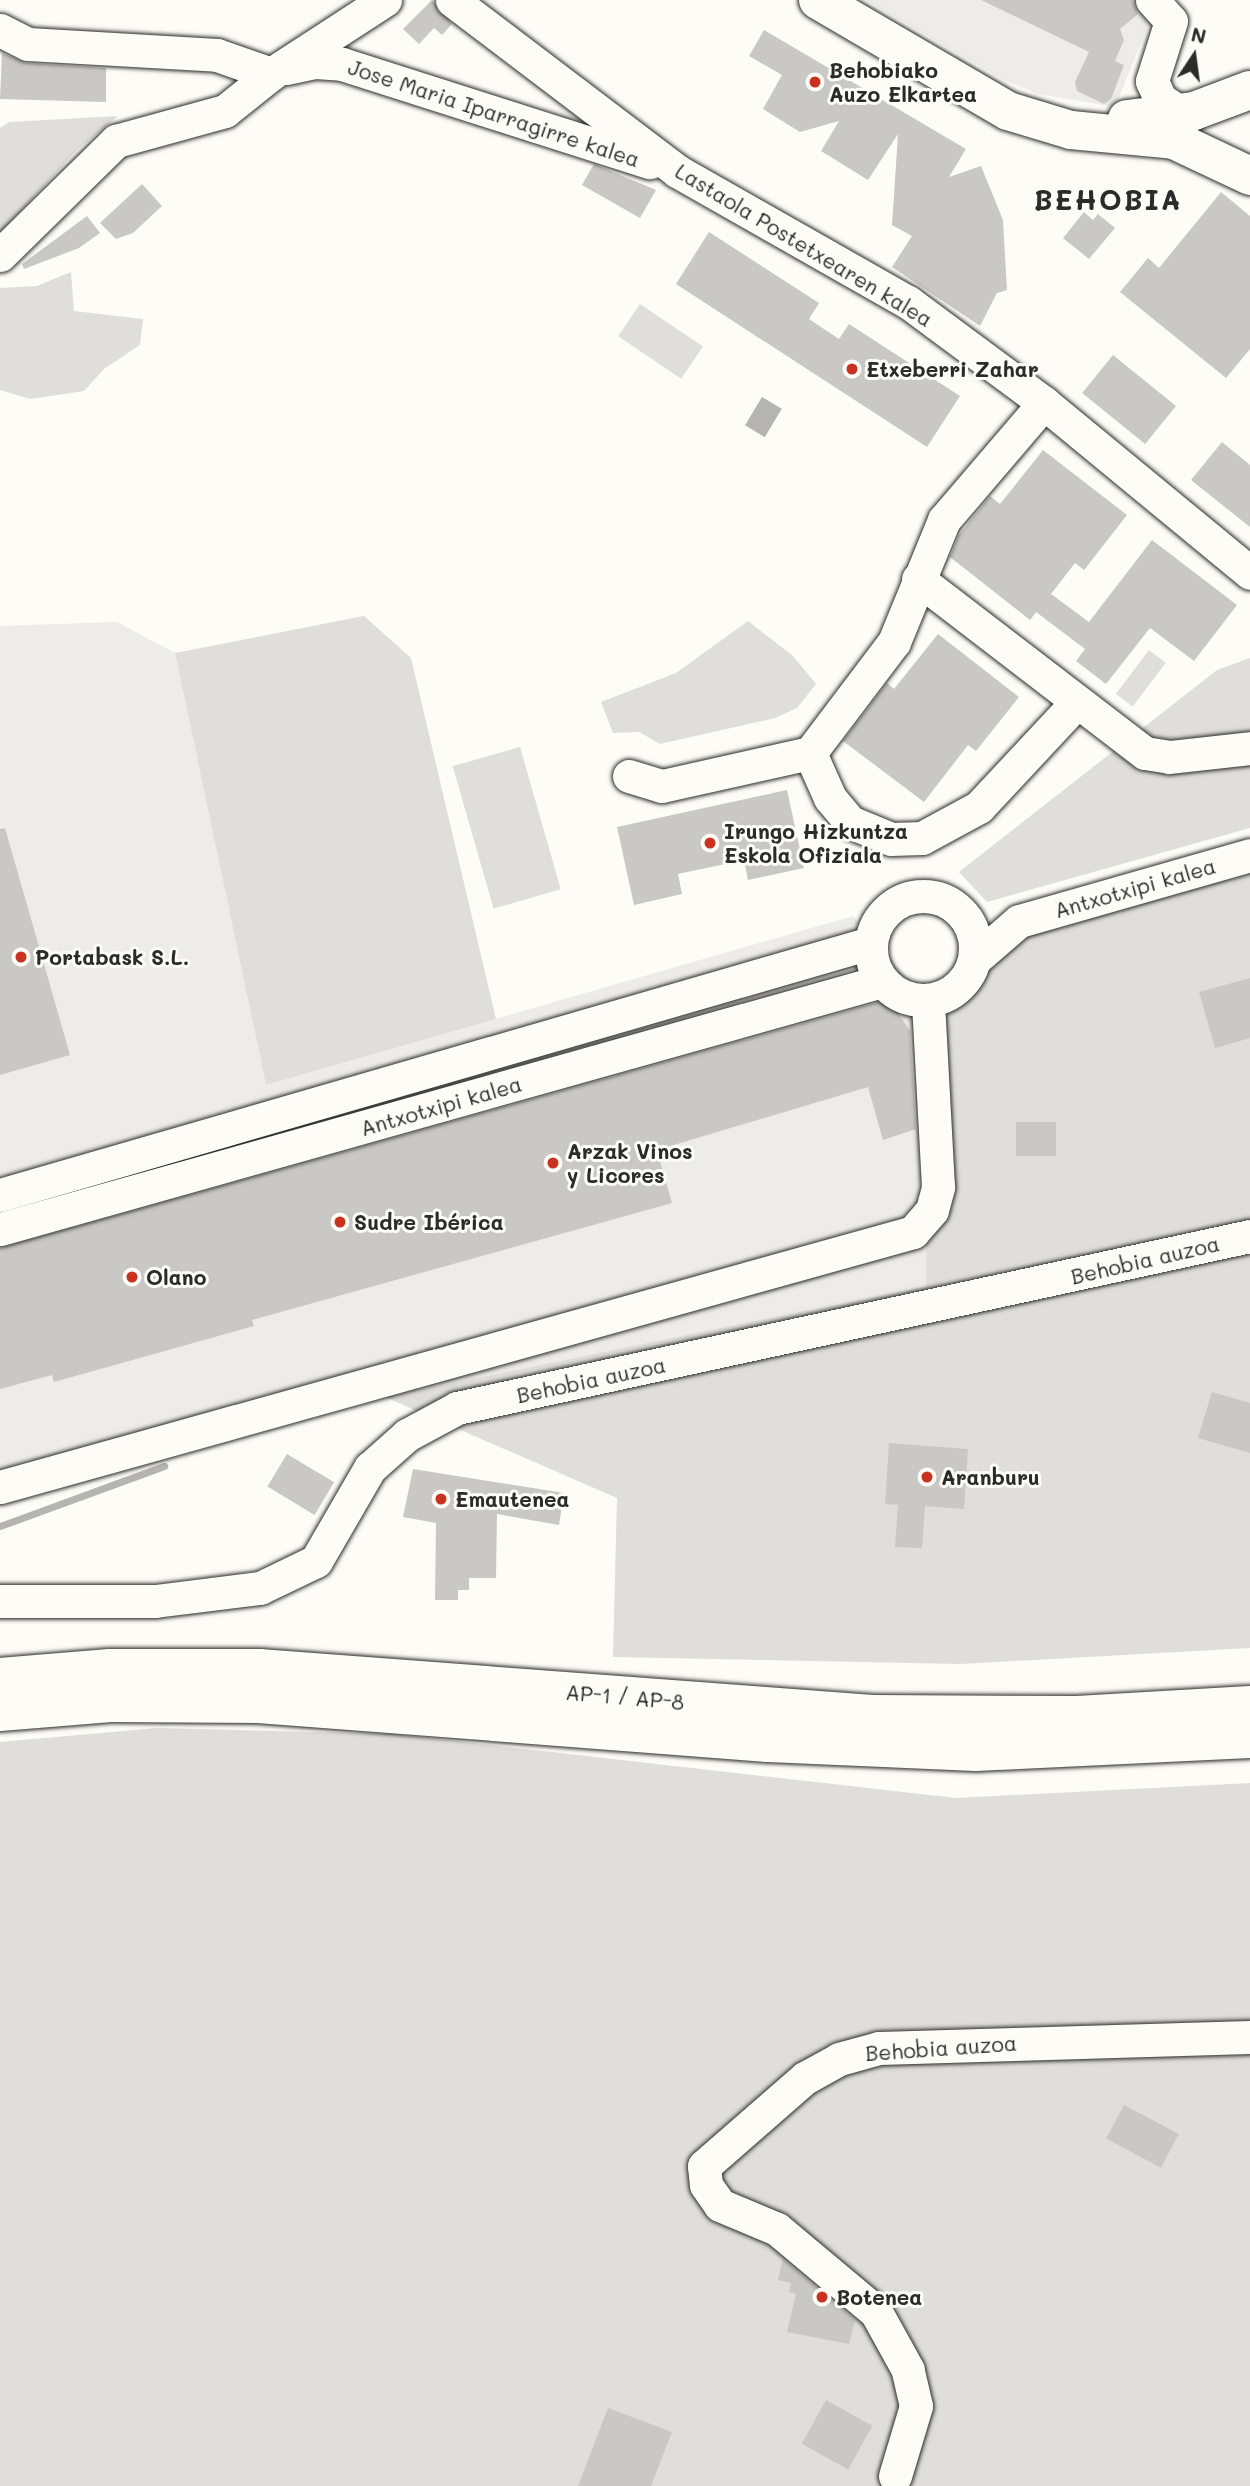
<!DOCTYPE html>
<meta charset="utf-8">
<style>
body{margin:0}
#map{position:relative;width:1250px;height:2486px;overflow:hidden;background:#fdfcf7;font-family:Mali,sans-serif}
div>[style]{position:absolute}
.built>*{inset:0;background:#edece8}
.green>*{inset:0;background:#dfdeda;transform-origin:0 0}
.water>*{inset:0;background:#b5b4b1;transform-origin:0 0}
.stream>*{height:7px;margin:-3.5px;padding:0 3.5px;transform-origin:3.5px;border-radius:3.5px;background:#b5b4b1}
.building>*{inset:0;background:#c9c8c4;transform-origin:0 0}
.roads{filter:drop-shadow(0 0 2px #2b2b2b) drop-shadow(0 0 2px #2b2b2b)}
.minor>*{height:33px;margin:-16.5px;padding:0 16.5px;transform-origin:16.5px;border-radius:16.5px;background:#fdfcf7}
.minor>.ring{margin:-16.5px;padding:0;box-sizing:content-box;background:none;border:33px solid #fdfcf7;border-radius:50%}
.major>*{height:38px;margin:-19px;padding:0 19px;transform-origin:19px;border-radius:19px;background:#fdfcf7}
.highway>*{height:38px;margin:-19px;padding:0 19px;transform-origin:19px;border-radius:19px;background:#fdfcf7}
.dots>*{width:19px;height:19px;translate:-50% -50%;box-sizing:border-box;border:4px solid #fdfcf7;border-radius:50%}
span{translate:-50% -50%;white-space:nowrap;text-align:center;line-height:1.15;-webkit-text-stroke:6px #fdfcf7;paint-order:stroke}
.poi-label{font-size:21px;color:#2b2b2b;font-weight:700}
.left{translate:0 -50%;text-align:left}
.street-label{font-size:21px;color:#2b2b2b}
.district-label{font-size:28px;color:#2b2b2b;font-weight:700;letter-spacing:2px}
.north{position:absolute;left:1159px;top:21px;width:70px;height:70px;-webkit-text-stroke:5px #fdfcf7;paint-order:stroke;rotate:13deg;font-size:19px;font-weight:700;line-height:28px;text-align:center;color:#2b2b2b}
.north::after{content:'';display:block;margin:auto;width:24px;height:32px;background:#2b2b2b;clip-path:polygon(50% 0,100% 100%,50% 72%,0 100%)}
</style>
<div id="map">
<div class="built">
<i style="clip-path:polygon(866px 0,1144px 0,1154px 11px,1115px 107px,1038px 94px,1002px 79px)"></i>
<i style="clip-path:polygon(117px 622px,175px 653px,266px 1085px,853px 916px,928px 1001px,926px 1286px,189px 1439px,0 1496px,0 626px)"></i>
</div>
<div class="green">
<i style="clip-path:polygon(118px 116px,77px 150px,0 233px,0 128px,9px 122px)"></i>
<i style="clip-path:polygon(71px 272px,74px 311px,143px 319px,140px 345px,104px 369px,84px 391px,30px 399px,0 390px,0 288px,37px 286px)"></i>
<i style="left:640px;top:304px;width:76px;height:39px;rotate:34deg"></i>
<i style="clip-path:polygon(364px 616px,411px 658px,496px 1019px,266px 1085px,175px 653px)"></i>
<i style="clip-path:polygon(748px 621px,793px 656px,816px 684px,797px 708px,775px 718px,660px 744px,639px 732px,613px 733px,601px 702px,676px 673px)"></i>
<i style="left:1149px;top:650px;width:21px;height:55px;rotate:37deg"></i>
<i style="clip-path:polygon(1250px 658px,1250px 828px,987px 902px,959px 872px,1217px 670px)"></i>
<i style="left:520px;top:747px;width:148px;height:70px;rotate:74deg"></i>
<i style="clip-path:polygon(1250px 874px,1250px 1648px,960px 1664px,613px 1657px,617px 1498px,385px 1397px,926px 1286px,928px 1001px,1021px 936px)"></i>
<i style="clip-path:polygon(157px 1728px,393px 1734px,956px 1798px,1250px 1783px,1250px 2486px,0 2486px,0 1742px)"></i>
</div>
<div class="water">
<i style="left:762px;top:397px;width:23px;height:33px;rotate:31deg"></i>
</div>
<div class="stream">
<i style="left:0;top:1526px;width:175px;rotate:-20.1deg"></i>
</div>
<div class="building">
<i style="clip-path:polygon(432px 0,452px 24px,442px 35px,434px 28px,419px 44px,403px 29px)"></i>
<i style="clip-path:polygon(981px 0,1133px 0,1138px 14px,1120px 29px,1124px 40px,1115px 61px,1124px 65px,1111px 99px,1104px 104px,1077px 91px,1075px 82px,1089px 52px)"></i>
<i style="clip-path:polygon(764px 30px,966px 149px,949px 177px,981px 166px,1003px 220px,1007px 290px,997px 293px,980px 326px,892px 267px,912px 236px,892px 225px,898px 134px,868px 180px,821px 151px,839px 121px,800px 132px,763px 109px,782px 75px,749px 56px)"></i>
<i style="clip-path:polygon(2px 53px,26px 63px,106px 68px,106px 102px,0 99px)"></i>
<i style="clip-path:polygon(594px 164px,656px 190px,640px 218px,582px 185px)"></i>
<i style="clip-path:polygon(142px 184px,162px 206px,133px 233px,116px 239px,100px 223px)"></i>
<i style="clip-path:polygon(1221px 192px,1250px 216px,1250px 349px,1226px 378px,1120px 292px,1148px 258px,1159px 268px)"></i>
<i style="clip-path:polygon(1084px 212px,1093px 220px,1098px 214px,1115px 228px,1089px 259px,1063px 238px)"></i>
<i style="clip-path:polygon(87px 216px,100px 233px,79px 248px,24px 269px,22px 264px)"></i>
<i style="clip-path:polygon(709px 232px,819px 303px,809px 319px,839px 339px,849px 324px,960px 396px,927px 447px,676px 284px)"></i>
<i style="left:1113px;top:355px;width:81px;height:49px;rotate:39deg"></i>
<i style="clip-path:polygon(1222px 442px,1250px 465px,1250px 527px,1191px 480px)"></i>
<i style="clip-path:polygon(1043px 450px,1127px 515px,1084px 570px,1075px 563px,1051px 594px,1089px 622px,1152px 540px,1237px 605px,1194px 661px,1150px 628px,1106px 684px,1076px 661px,1085px 649px,1036px 612px,1030px 620px,950px 557px,959px 535px,990px 496px,1000px 504px)"></i>
<i style="clip-path:polygon(938px 634px,1019px 697px,976px 751px,968px 745px,924px 802px,843px 741px,887px 683px,894px 689px)"></i>
<i style="clip-path:polygon(787px 790px,804px 868px,748px 880px,744px 860px,678px 874px,682px 894px,634px 905px,617px 827px)"></i>
<i style="clip-path:polygon(5px 828px,70px 1055px,0 1075px,0 829px)"></i>
<i style="clip-path:polygon(1250px 978px,1250px 1038px,1215px 1048px,1199px 992px)"></i>
<i style="clip-path:polygon(880px 1002px,896px 1010px,910px 1031px,916px 1129px,883px 1140px,868px 1087px,657px 1150px,672px 1203px,252px 1320px,254px 1326px,54px 1382px,52px 1375px,0 1389px,0 1248px)"></i>
<i style="left:1016px;top:1122px;width:40px;height:34px"></i>
<i style="clip-path:polygon(1212px 1392px,1250px 1403px,1250px 1453px,1198px 1438px)"></i>
<i style="clip-path:polygon(889px 1443px,968px 1449px,964px 1509px,925px 1506px,922px 1548px,895px 1547px,898px 1505px,885px 1504px)"></i>
<i style="left:287px;top:1454px;width:55px;height:38px;rotate:31deg"></i>
<i style="clip-path:polygon(413px 1469px,564px 1493px,559px 1525px,497px 1514px,496px 1578px,469px 1578px,469px 1590px,458px 1590px,458px 1600px,435px 1600px,436px 1523px,403px 1517px)"></i>
<i style="left:1124px;top:2105px;width:62px;height:38px;rotate:28deg"></i>
<i style="clip-path:polygon(783px 2259px,855px 2320px,849px 2344px,787px 2332px,796px 2294px,789px 2292px,791px 2283px,778px 2280px)"></i>
<i style="left:826px;top:2400px;width:53px;height:50px;rotate:29deg"></i>
<i style="clip-path:polygon(608px 2408px,672px 2432px,651px 2486px,578px 2486px)"></i>
</div>
<div class="roads">
<div class="minor">
<i style="left:452px;top:0;width:283px;rotate:37.2deg"></i>
<i style="left:677px;top:171px;width:266px;rotate:29.6deg"></i>
<i style="left:908px;top:302px;width:169px;rotate:36.6deg"></i>
<i style="left:1044px;top:403px;width:267px;rotate:39.5deg"></i>
<i style="left:1152px;top:0;width:28px;rotate:48deg"></i>
<i style="left:1171px;top:21px;width:63px;rotate:107.6deg"></i>
<i style="left:1152px;top:81px;width:20px;rotate:66deg"></i>
<i style="left:1160px;top:99px;width:25px;rotate:34deg"></i>
<i style="left:0;top:30px;width:31px;rotate:27deg"></i>
<i style="left:28px;top:44px;width:189px;rotate:3.3deg"></i>
<i style="left:217px;top:55px;width:57px;rotate:19.4deg"></i>
<i style="left:286px;top:68px;width:30px;rotate:-12deg"></i>
<i style="left:315px;top:62px;width:27px;rotate:4deg"></i>
<i style="left:342px;top:64px;width:323px;rotate:17.7deg"></i>
<i style="left:0;top:255px;width:163px;rotate:-44.5deg"></i>
<i style="left:116px;top:141px;width:113px;rotate:-15.4deg"></i>
<i style="left:225px;top:111px;width:59px;rotate:-38.8deg"></i>
<i style="left:271px;top:74px;width:136px;rotate:-33deg"></i>
<i style="left:918px;top:579px;width:286px;rotate:37.5deg"></i>
<i style="left:1145px;top:753px;width:24px;rotate:9deg"></i>
<i style="left:1169px;top:757px;width:81px;rotate:-6.3deg"></i>
<i style="left:810px;top:753px;width:49px;rotate:66deg"></i>
<i style="left:830px;top:798px;width:31px;rotate:50deg"></i>
<i style="left:850px;top:822px;width:44px;rotate:22.5deg"></i>
<i style="left:891px;top:839px;width:31px;rotate:-2deg"></i>
<i style="left:922px;top:838px;width:65px;rotate:-28.5deg"></i>
<i style="left:979px;top:807px;width:144px;rotate:-47deg"></i>
<i style="left:629px;top:776px;width:34px;rotate:17deg"></i>
<i style="left:662px;top:786px;width:152px;rotate:-12.6deg"></i>
<i style="left:810px;top:753px;width:139px;rotate:-52.9deg"></i>
<i style="left:894px;top:642px;width:132px;rotate:-67.7deg"></i>
<i style="left:944px;top:520px;width:154px;rotate:-49.5deg"></i>
<i class="ring" style="left:871px;top:896px;width:71px;height:71px"></i>
<i style="left:975px;top:959px;width:58px;rotate:-40.8deg"></i>
<i style="left:1019px;top:921px;width:240px;rotate:-15.9deg"></i>
<i style="left:0;top:1195px;width:906px;rotate:-16.15deg"></i>
<i style="left:0;top:1229px;width:916px;rotate:-15.7deg"></i>
<i style="left:0;top:1487px;width:948px;rotate:-15.6deg"></i>
<i style="left:913px;top:1232px;width:29px;rotate:-49deg"></i>
<i style="left:932px;top:1210px;width:24px;rotate:-75deg"></i>
<i style="left:938px;top:1187px;width:186px;rotate:-93.1deg"></i>
<i style="left:0;top:1601px;width:155px"></i>
<i style="left:155px;top:1601px;width:106px;rotate:-7.1deg"></i>
<i style="left:260px;top:1588px;width:62px;rotate:-25.7deg"></i>
<i style="left:316px;top:1561px;width:108px;rotate:-59.9deg"></i>
<i style="left:370px;top:1468px;width:50px;rotate:-41.7deg"></i>
<i style="left:407px;top:1435px;width:57px;rotate:-28.4deg"></i>
<i style="left:457px;top:1408px;width:811px;rotate:-12.24deg"></i>
<i style="left:895px;top:2476px;width:73px;rotate:-73.3deg"></i>
<i style="left:916px;top:2406px;width:37px;rotate:-103deg"></i>
<i style="left:908px;top:2370px;width:66px;rotate:-118.9deg"></i>
<i style="left:876px;top:2312px;width:129px;rotate:-140deg"></i>
<i style="left:777px;top:2229px;width:62px;rotate:-157.2deg"></i>
<i style="left:720px;top:2205px;width:24px;rotate:-125deg"></i>
<i style="left:706px;top:2185px;width:19px;rotate:-96deg"></i>
<i style="left:704px;top:2166px;width:134px;rotate:-41.1deg"></i>
<i style="left:805px;top:2078px;width:39px;rotate:-29deg"></i>
<i style="left:839px;top:2059px;width:41px;rotate:-15.4deg"></i>
<i style="left:879px;top:2048px;width:371px;rotate:-1.7deg"></i>
</div>
<div class="major">
<i style="left:818px;top:0;width:220px;rotate:30.3deg"></i>
<i style="left:1008px;top:111px;width:66px;rotate:16.8deg"></i>
<i style="left:1071px;top:130px;width:103px;rotate:5.5deg"></i>
<i style="left:1174px;top:140px;width:84px;rotate:25.3deg"></i>
<i style="left:1127px;top:119px;width:67px;rotate:-6.8deg"></i>
<i style="left:1194px;top:111px;width:60px;rotate:-20.6deg"></i>
</div>
<div class="highway">
<i style="left:0;top:1677px;width:110px;rotate:-4.7deg"></i>
<i style="left:110px;top:1668px;width:149px"></i>
<i style="left:259px;top:1668px;width:615px;rotate:4.29deg"></i>
<i style="left:872px;top:1714px;width:205px;rotate:0.3deg"></i>
<i style="left:1077px;top:1715px;width:173px;rotate:-3.3deg"></i>
<i style="left:0;top:1712px;width:111px;rotate:-4.6deg"></i>
<i style="left:111px;top:1703px;width:147px;rotate:0.4deg"></i>
<i style="left:258px;top:1704px;width:511px;rotate:4.37deg"></i>
<i style="left:768px;top:1743px;width:208px;rotate:2.5deg"></i>
<i style="left:976px;top:1752px;width:274px;rotate:-2.7deg"></i>
</div>
</div>
<div class="dots">
<i style="left:815px;top:82px;background:#c8321e"></i>
<i style="left:852px;top:369px;background:#c8321e"></i>
<i style="left:710px;top:843px;background:#c8321e"></i>
<i style="left:21px;top:957px;background:#c8321e"></i>
<i style="left:553px;top:1163px;background:#c8321e"></i>
<i style="left:340px;top:1222px;background:#c8321e"></i>
<i style="left:132px;top:1277px;background:#c8321e"></i>
<i style="left:927px;top:1477px;background:#c8321e"></i>
<i style="left:441px;top:1499px;background:#c8321e"></i>
<i style="left:822px;top:2297px;background:#c8321e"></i>
</div>
<div class="poi-label">
<span class="left" style="left:829px;top:82px">Behobiako<br>Auzo Elkartea</span>
<span class="left" style="left:866px;top:369px">Etxeberri Zahar</span>
<span class="left" style="left:724px;top:843px">Irungo Hizkuntza<br>Eskola Ofiziala</span>
<span class="left" style="left:35px;top:957px">Portabask S.L.</span>
<span class="left" style="left:567px;top:1163px">Arzak Vinos<br>y Licores</span>
<span class="left" style="left:354px;top:1222px">Sudre Ibérica</span>
<span class="left" style="left:146px;top:1277px">Olano</span>
<span class="left" style="left:941px;top:1477px">Aranburu</span>
<span class="left" style="left:455px;top:1499px">Emautenea</span>
<span class="left" style="left:836px;top:2297px">Botenea</span>
</div>
<div class="street-label">
<span style="left:494px;top:113px;rotate:18deg">Jose Maria Iparragirre kalea</span>
<span style="left:804px;top:245px;rotate:31deg">Lastaola Postetxearen kalea</span>
<span style="left:1135px;top:888px;rotate:-16deg">Antxotxipi kalea</span>
<span style="left:441px;top:1106px;rotate:-16deg">Antxotxipi kalea</span>
<span style="left:1145px;top:1260px;rotate:-13deg">Behobia auzoa</span>
<span style="left:591px;top:1380px;rotate:-12deg">Behobia auzoa</span>
<span style="left:625px;top:1697px;rotate:5deg">AP-1 / AP-8</span>
<span style="left:941px;top:2048px;rotate:-4deg">Behobia auzoa</span>
</div>
<div class="district-label">
<span style="left:1108px;top:199px">BEHOBIA</span>
</div>
<div class="north">N</div>
</div>
